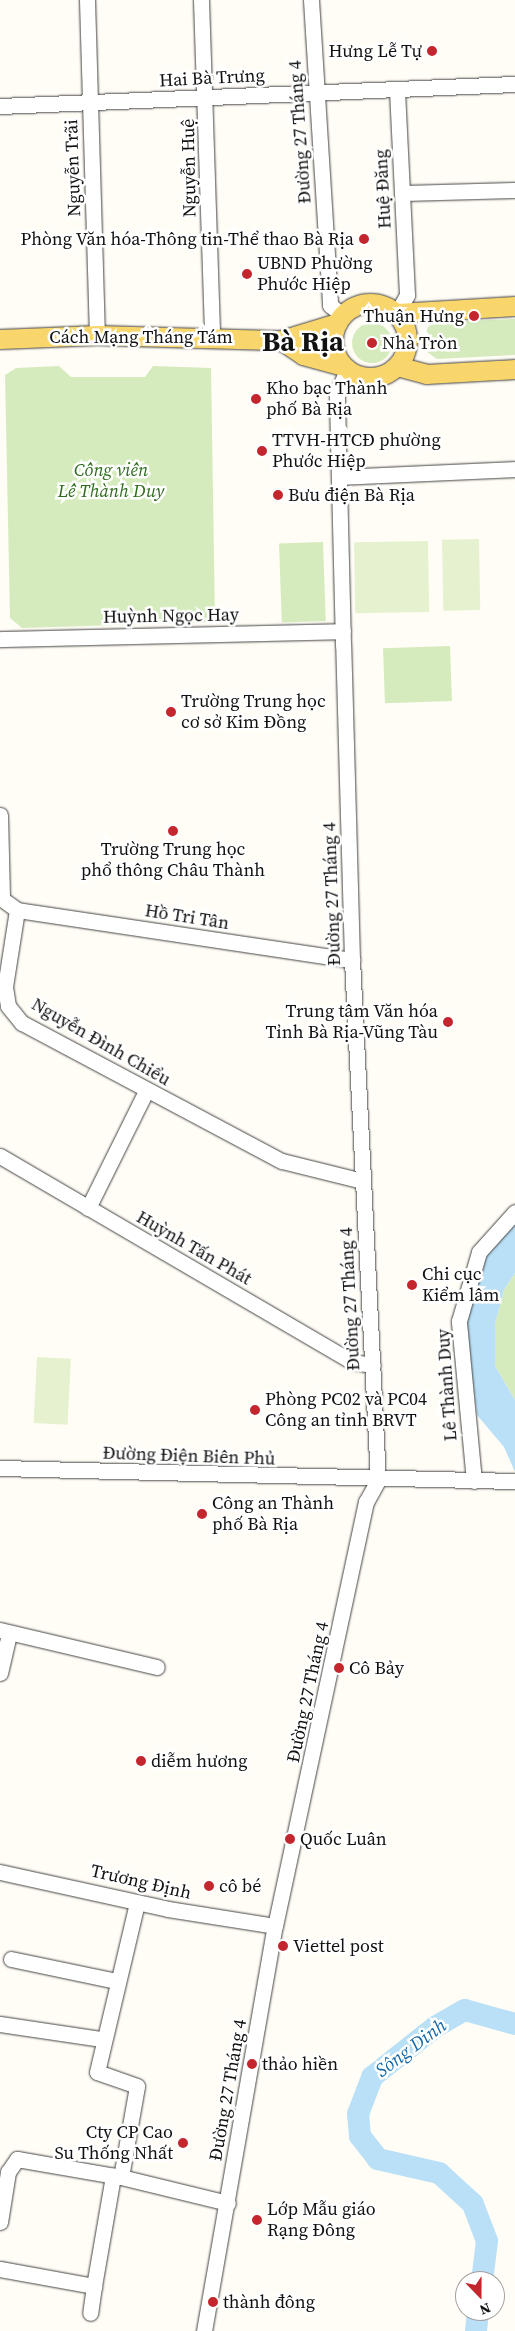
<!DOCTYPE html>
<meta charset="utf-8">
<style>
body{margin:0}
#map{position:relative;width:515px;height:2331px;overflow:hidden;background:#fffdf5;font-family:"Source Serif 4",serif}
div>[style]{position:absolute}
.green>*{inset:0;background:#d5ebbd;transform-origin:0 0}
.round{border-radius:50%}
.pitch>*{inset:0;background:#e6f2cf;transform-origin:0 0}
.water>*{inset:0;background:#b9e0f7}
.river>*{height:22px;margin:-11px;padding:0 11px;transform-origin:11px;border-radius:11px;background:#b9e0f7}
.roads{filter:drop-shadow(0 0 1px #444) drop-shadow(0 0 1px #444)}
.minor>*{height:15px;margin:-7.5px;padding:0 7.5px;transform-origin:7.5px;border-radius:7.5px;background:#fff}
.major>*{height:19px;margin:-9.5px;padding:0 9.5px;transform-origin:9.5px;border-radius:9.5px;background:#f9d66b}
.major>.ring{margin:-9.5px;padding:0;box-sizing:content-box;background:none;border:19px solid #f9d66b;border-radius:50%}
.dots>*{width:14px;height:14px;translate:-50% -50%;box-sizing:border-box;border:2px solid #fff;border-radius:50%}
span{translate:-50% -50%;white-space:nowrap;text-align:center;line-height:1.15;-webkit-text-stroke:5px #fff;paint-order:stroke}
.poi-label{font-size:18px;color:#111}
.right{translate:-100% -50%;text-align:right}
.left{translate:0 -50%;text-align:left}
.street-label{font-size:18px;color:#111}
.park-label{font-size:18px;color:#2f6b1f;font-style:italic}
.water-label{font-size:19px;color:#1768a6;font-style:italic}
.town-label{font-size:28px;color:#111;font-weight:700}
.north{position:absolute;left:455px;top:2271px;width:50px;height:50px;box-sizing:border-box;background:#fff;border:1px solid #a0a0a0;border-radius:50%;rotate:158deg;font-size:14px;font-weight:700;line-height:20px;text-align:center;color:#111}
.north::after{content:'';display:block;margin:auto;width:18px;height:22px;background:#c4262e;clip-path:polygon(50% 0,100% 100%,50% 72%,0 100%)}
</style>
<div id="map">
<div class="green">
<i style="clip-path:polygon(515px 319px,515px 355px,437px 359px,427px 352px,424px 338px,428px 327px,436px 322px)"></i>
<i class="round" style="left:352px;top:323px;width:40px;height:40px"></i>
<i style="clip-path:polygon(59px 366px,71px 377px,145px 377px,153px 366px,211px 368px,215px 622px,22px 628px,10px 618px,5px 375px,16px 368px)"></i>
<i style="left:323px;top:542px;width:79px;height:44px;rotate:88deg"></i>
<i style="left:450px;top:646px;width:55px;height:67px;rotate:88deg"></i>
<i style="clip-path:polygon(515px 1273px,515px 1400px,495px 1366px,495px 1324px,504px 1290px)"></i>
</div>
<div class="pitch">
<i style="left:479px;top:539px;width:71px;height:37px;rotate:89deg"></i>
<i style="left:428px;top:541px;width:71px;height:74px;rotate:89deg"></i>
<i style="left:37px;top:1357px;width:34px;height:66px;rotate:3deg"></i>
</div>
<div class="water">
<i style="clip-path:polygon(515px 1218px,515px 1273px,504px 1290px,495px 1324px,495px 1366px,515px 1400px,515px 1472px,504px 1447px,477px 1415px,466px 1327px,485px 1255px)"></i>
</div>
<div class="river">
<i style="left:482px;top:2281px;width:40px;rotate:-82.9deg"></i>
<i style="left:487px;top:2241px;width:40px;rotate:-111deg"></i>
<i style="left:473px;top:2204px;width:46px;rotate:-137.6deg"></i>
<i style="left:439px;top:2173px;width:63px;rotate:-167.1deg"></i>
<i style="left:378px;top:2159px;width:29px;rotate:-128deg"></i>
<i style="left:360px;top:2136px;width:22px;rotate:-95deg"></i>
<i style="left:358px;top:2114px;width:40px;rotate:-69deg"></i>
<i style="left:372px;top:2077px;width:80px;rotate:-38.4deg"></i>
<i style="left:435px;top:2027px;width:34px;rotate:-30deg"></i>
<i style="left:465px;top:2010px;width:52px;rotate:15.6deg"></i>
<i style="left:476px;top:2331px;width:20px;rotate:-84deg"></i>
</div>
<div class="roads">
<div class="minor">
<i style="left:87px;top:0;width:335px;rotate:88.3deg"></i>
<i style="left:201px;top:0;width:335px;rotate:88.1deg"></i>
<i style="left:311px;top:0;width:306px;rotate:86.4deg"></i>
<i style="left:330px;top:305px;width:16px;rotate:40deg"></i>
<i style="left:0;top:106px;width:515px;rotate:-2.45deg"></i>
<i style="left:402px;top:193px;width:113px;rotate:-1.5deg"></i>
<i style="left:397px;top:313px;width:21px;rotate:-61deg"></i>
<i style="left:407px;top:295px;width:206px;rotate:-92.8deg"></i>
<i style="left:340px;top:477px;width:175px;rotate:-2.6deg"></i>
<i style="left:0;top:639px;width:343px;rotate:-1.3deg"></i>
<i style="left:0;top:815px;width:84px;rotate:88.6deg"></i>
<i style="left:2px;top:899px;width:19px;rotate:36deg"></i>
<i style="left:17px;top:910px;width:78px;rotate:98.9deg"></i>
<i style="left:5px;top:987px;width:19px;rotate:81deg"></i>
<i style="left:8px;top:1006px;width:22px;rotate:51deg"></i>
<i style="left:22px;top:1023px;width:294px;rotate:28deg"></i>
<i style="left:282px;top:1161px;width:83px;rotate:13.9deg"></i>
<i style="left:17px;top:910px;width:339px;rotate:8.5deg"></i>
<i style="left:0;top:1156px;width:409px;rotate:30.3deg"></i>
<i style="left:353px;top:1362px;width:20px;rotate:9deg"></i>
<i style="left:88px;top:1208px;width:131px;rotate:-63.6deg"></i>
<i style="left:0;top:1468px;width:515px;rotate:1.45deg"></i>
<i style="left:474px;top:1481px;width:161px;rotate:-95.4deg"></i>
<i style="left:459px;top:1321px;width:72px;rotate:-73.8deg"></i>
<i style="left:479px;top:1252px;width:54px;rotate:-48deg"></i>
<i style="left:0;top:1630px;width:161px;rotate:13.3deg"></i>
<i style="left:0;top:1673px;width:40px;rotate:-77deg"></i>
<i style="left:0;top:1872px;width:172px;rotate:12.4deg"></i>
<i style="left:168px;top:1909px;width:108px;rotate:9deg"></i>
<i style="left:11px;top:1959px;width:107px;rotate:11.8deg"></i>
<i style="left:0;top:2024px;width:103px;rotate:8.4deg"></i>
<i style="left:121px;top:2177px;width:92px;rotate:-80deg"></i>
<i style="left:137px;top:2086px;width:42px;rotate:-160.7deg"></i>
<i style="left:97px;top:2072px;width:174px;rotate:-76.7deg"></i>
<i style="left:0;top:2222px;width:51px;rotate:-80.9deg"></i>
<i style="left:8px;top:2172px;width:16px;rotate:-55deg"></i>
<i style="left:17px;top:2159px;width:106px;rotate:9.8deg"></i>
<i style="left:121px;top:2177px;width:110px;rotate:13.7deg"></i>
<i style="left:0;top:2269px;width:96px;rotate:10.3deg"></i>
<i style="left:94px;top:2286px;width:27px;rotate:98deg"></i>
<i style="left:94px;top:2286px;width:112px;rotate:-80.2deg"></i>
<i style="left:204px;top:2331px;width:411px;rotate:-80.1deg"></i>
<i style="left:275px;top:1926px;width:434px;rotate:-77.9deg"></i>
<i style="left:366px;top:1502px;width:25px;rotate:-61deg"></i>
<i style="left:378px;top:1480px;width:521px;rotate:-92.86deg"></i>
<i style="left:352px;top:960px;width:315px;rotate:-91.6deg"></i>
<i style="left:343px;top:645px;width:251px;rotate:-91.4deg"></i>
<i style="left:337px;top:394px;width:27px;rotate:-68deg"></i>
</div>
<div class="major">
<i class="ring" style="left:333px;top:303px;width:55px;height:55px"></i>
<i style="left:397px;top:313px;width:118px;rotate:-3.4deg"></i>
<i style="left:0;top:339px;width:97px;rotate:-2.4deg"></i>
<i style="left:97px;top:335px;width:184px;rotate:1.6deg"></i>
<i style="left:281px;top:340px;width:59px;rotate:-16.9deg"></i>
<i style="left:281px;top:340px;width:27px;rotate:34deg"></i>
<i style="left:303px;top:355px;width:41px;rotate:15.4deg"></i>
<i style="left:397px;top:366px;width:30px;rotate:15deg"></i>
<i style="left:426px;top:374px;width:89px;rotate:-3.2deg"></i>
</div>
</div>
<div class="dots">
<i style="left:432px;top:51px;background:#c4262e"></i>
<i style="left:364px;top:239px;background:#c4262e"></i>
<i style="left:247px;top:274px;background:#c4262e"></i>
<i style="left:474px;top:316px;background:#c4262e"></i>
<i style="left:372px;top:343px;background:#c4262e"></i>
<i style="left:256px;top:399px;background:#c4262e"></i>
<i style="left:262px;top:451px;background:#c4262e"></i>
<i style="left:278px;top:495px;background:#c4262e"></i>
<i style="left:171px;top:712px;background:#c4262e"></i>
<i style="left:173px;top:831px;background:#c4262e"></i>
<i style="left:448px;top:1022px;background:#c4262e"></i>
<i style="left:412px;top:1285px;background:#c4262e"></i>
<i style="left:255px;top:1410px;background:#c4262e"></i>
<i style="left:202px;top:1514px;background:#c4262e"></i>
<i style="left:339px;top:1668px;background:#c4262e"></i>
<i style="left:141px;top:1761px;background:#c4262e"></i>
<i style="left:290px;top:1839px;background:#c4262e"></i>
<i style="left:209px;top:1886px;background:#c4262e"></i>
<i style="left:283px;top:1946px;background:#c4262e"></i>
<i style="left:252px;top:2064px;background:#c4262e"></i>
<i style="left:183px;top:2143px;background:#c4262e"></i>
<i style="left:257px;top:2220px;background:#c4262e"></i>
<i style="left:213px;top:2302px;background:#c4262e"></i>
</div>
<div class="poi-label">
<span class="right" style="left:422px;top:51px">Hưng Lễ Tự</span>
<span class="right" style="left:354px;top:239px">Phòng Văn hóa-Thông tin-Thể thao Bà Rịa</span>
<span class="left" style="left:257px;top:274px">UBND Phường<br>Phước Hiệp</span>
<span class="right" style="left:464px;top:316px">Thuận Hưng</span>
<span class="left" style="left:382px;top:343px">Nhà Tròn</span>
<span class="left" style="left:266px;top:399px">Kho bạc Thành<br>phố Bà Rịa</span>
<span class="left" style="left:272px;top:451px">TTVH-HTCĐ phường<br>Phước Hiệp</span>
<span class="left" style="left:288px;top:495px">Bưu điện Bà Rịa</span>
<span class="left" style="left:181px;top:712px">Trường Trung học<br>cơ sở Kim Đồng</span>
<span style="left:173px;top:860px">Trường Trung học<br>phổ thông Châu Thành</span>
<span class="right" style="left:438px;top:1022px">Trung tâm Văn hóa<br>Tỉnh Bà Rịa-Vũng Tàu</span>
<span class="left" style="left:422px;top:1285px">Chi cục<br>Kiểm lâm</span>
<span class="left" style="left:265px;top:1410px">Phòng PC02 và PC04<br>Công an tỉnh BRVT</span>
<span class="left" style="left:212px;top:1514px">Công an Thành<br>phố Bà Rịa</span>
<span class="left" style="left:349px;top:1668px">Cô Bảy</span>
<span class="left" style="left:151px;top:1761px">diễm hương</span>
<span class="left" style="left:300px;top:1839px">Quốc Luân</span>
<span class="left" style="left:219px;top:1886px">cô bé</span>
<span class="left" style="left:293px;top:1946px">Viettel post</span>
<span class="left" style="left:262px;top:2064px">thảo hiền</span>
<span class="right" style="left:173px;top:2143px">Cty CP Cao<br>Su Thống Nhất</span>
<span class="left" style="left:267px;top:2220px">Lớp Mẫu giáo<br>Rạng Đông</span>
<span class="left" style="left:223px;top:2302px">thành đông</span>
</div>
<div class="street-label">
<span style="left:212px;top:78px;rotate:-3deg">Hai Bà Trưng</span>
<span style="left:300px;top:132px;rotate:-94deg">Đường 27 Tháng 4</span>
<span style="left:73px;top:168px;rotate:-92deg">Nguyễn Trãi</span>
<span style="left:189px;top:168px;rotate:-91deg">Nguyễn Huệ</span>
<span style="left:383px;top:189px;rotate:-93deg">Huệ Đăng</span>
<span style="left:141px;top:337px">Cách Mạng Tháng Tám</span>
<span style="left:171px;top:616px;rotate:-1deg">Huỳnh Ngọc Hay</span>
<span style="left:332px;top:894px;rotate:-92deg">Đường 27 Tháng 4</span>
<span style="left:187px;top:917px;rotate:9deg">Hồ Tri Tân</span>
<span style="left:101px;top:1042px;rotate:30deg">Nguyễn Đình Chiểu</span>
<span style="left:194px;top:1248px;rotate:30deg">Huỳnh Tấn Phát</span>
<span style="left:350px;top:1299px;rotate:-93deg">Đường 27 Tháng 4</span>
<span style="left:447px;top:1385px;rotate:-94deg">Lê Thành Duy</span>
<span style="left:189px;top:1456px;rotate:2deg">Đường Điện Biên Phủ</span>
<span style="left:308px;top:1692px;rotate:-78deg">Đường 27 Tháng 4</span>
<span style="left:141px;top:1882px;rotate:13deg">Trương Định</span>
<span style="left:228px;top:2090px;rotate:-80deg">Đường 27 Tháng 4</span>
</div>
<div class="park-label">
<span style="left:111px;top:481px">Công viên<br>Lê Thành Duy</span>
</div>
<div class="water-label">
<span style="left:411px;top:2048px;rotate:-37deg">Sông Dinh</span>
</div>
<div class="town-label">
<span style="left:303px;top:341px">Bà Rịa</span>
</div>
<div class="north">N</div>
</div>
